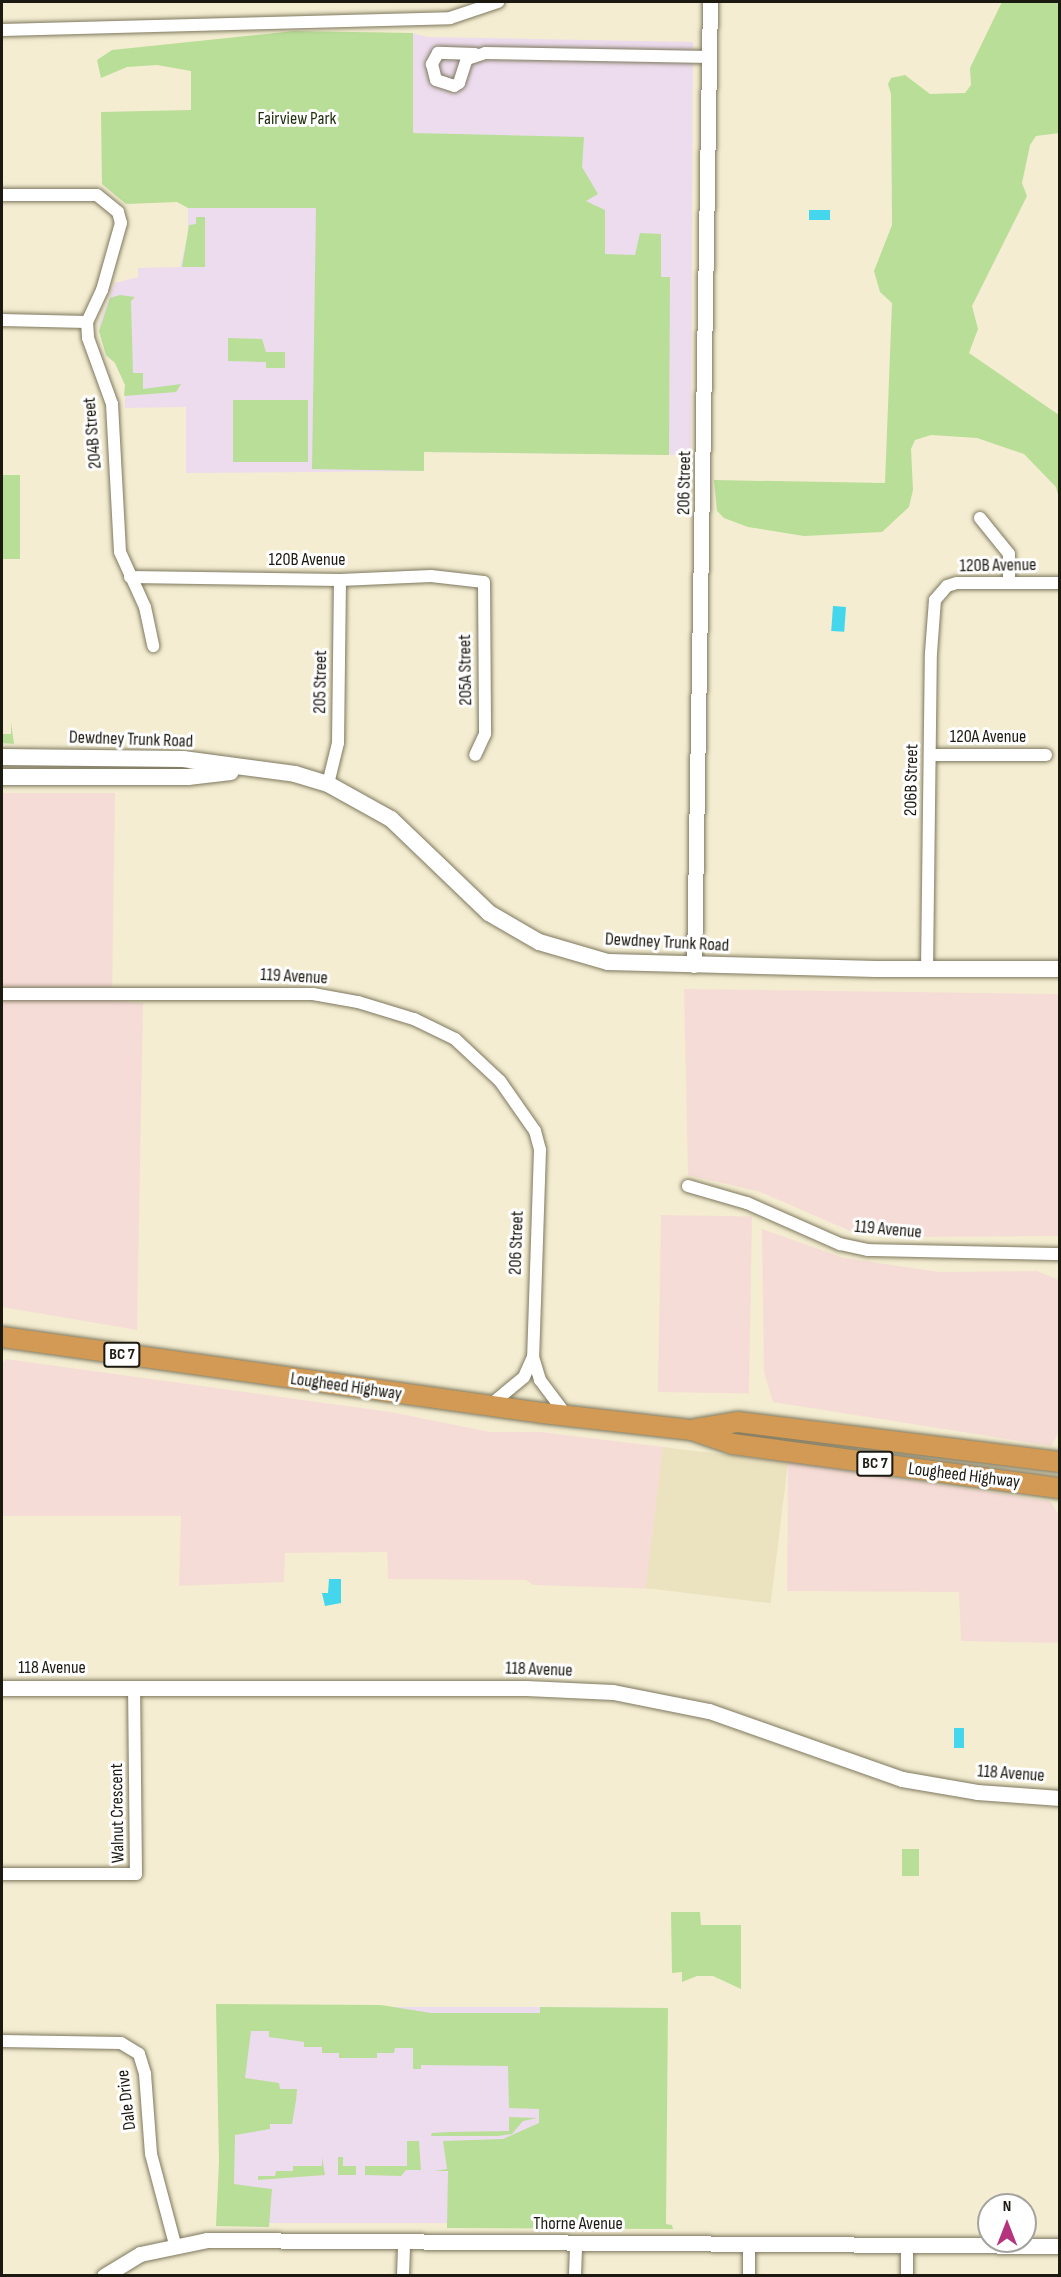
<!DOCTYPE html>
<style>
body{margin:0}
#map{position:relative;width:1061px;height:2277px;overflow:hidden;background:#f4edd1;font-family:"Sofia Sans Condensed",sans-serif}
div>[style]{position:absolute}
.commercial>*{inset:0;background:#f6dcd6;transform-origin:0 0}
.built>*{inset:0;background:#ebe2bf;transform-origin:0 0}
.education>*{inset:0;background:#eddcee}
.green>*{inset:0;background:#b9de98;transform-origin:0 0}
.water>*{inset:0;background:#43d6ec;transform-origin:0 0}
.roads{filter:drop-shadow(0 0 2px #7e785f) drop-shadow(0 0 2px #7e785f)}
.minor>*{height:12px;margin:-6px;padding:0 6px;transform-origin:6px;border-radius:6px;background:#fff}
.tertiary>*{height:15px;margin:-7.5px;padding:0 7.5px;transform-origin:7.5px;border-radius:7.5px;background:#fff}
.secondary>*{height:16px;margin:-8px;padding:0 8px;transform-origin:8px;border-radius:8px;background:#fff}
.trunk>*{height:20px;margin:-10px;padding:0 10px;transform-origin:10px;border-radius:10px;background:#d29a54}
span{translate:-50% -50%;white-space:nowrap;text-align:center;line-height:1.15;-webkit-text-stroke:6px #fff;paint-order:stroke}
.shield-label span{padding:2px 4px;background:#fff;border:2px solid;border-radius:4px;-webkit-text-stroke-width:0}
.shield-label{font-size:16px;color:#1c1910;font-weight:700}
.park-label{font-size:18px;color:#1f300c}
.street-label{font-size:18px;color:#1c1910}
.frame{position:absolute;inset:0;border:3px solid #1c1910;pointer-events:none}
.north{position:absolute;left:977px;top:2193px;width:60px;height:60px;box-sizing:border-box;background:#fff;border:2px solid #a4a39f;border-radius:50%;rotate:0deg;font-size:16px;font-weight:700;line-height:24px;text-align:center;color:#1c1910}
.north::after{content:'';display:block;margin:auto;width:21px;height:27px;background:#b5347e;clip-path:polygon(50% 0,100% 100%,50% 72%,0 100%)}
</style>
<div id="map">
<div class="commercial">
<i style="clip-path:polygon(2px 793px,115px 793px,112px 1001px,143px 1003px,137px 1330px,2px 1307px)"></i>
<i style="clip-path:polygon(684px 989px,1056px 994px,1060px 997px,1059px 1236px,921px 1237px,855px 1233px,760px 1192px,688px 1175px)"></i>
<i style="left:661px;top:1215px;width:91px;height:177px;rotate:1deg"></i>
<i style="clip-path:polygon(762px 1229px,844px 1258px,939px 1272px,1037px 1271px,1059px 1280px,1059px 1432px,1051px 1446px,773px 1402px,764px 1372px)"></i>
<i style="clip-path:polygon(6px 1359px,390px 1412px,490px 1432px,541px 1432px,663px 1447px,660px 1589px,533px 1585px,526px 1580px,388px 1579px,387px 1552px,285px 1553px,284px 1582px,179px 1586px,181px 1516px,2px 1516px,2px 1364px)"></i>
<i style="clip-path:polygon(788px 1462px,1050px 1501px,1059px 1515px,1059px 1643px,961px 1641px,959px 1592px,787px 1591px)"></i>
</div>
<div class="built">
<i style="left:663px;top:1447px;width:126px;height:142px;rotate:7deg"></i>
</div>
<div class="education">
<i style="clip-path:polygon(413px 33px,427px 37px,693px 42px,691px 455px,424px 452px,424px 471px,186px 473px,186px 407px,125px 408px,125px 385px,115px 363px,106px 355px,99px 324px,115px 283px,138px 277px,138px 268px,180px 267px,188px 235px,188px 208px,413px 206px)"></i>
<i style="clip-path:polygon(221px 2007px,540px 2007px,668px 2008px,538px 2223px,221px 2223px)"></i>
</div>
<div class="green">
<i style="clip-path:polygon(1002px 2px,1059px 2px,1059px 133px,1036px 136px,1030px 145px,1022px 183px,1027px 196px,972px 306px,978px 329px,969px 353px,1059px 415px,1059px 499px,1056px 487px,1024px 454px,977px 438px,931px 435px,915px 440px,911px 449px,913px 490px,909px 507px,882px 532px,804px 536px,748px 527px,724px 518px,717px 511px,714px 480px,885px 483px,892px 303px,880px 292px,874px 271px,892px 225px,891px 94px,888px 84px,891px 78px,905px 75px,930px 94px,965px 93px,971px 85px,970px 68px)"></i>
<i style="clip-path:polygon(294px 31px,413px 33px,413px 133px,584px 137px,582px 167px,598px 194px,586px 201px,605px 210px,605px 254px,635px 255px,640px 233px,661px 234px,661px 277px,670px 277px,669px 455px,424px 452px,424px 471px,312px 469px,316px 208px,188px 208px,177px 202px,126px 204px,102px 184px,101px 112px,191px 110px,191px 71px,157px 65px,127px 67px,101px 78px,97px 60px,112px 50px)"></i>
<i style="clip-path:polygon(196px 217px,205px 217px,205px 267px,182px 267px,189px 225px,196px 224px)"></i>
<i style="clip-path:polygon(120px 295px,135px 297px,131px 301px,133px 373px,143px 373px,143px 389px,181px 384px,176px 392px,124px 396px,125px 385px,115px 363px,106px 355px,99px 331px,110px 298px)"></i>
<i style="clip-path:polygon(228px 338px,262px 339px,266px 352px,285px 352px,285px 368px,266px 368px,266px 362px,228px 361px)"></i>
<i style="left:308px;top:400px;width:62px;height:75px;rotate:90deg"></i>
<i style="left:2px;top:475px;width:18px;height:84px"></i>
<i style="clip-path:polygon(11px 722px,14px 744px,2px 743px,2px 734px,11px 734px)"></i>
<i style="left:902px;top:1849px;width:17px;height:27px"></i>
<i style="clip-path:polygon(671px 1912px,700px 1912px,701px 1925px,741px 1925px,741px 1989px,713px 1976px,697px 1976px,682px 1982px,682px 1972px,672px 1973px)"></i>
<i style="clip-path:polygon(216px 2004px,381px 2005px,431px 2013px,540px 2013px,540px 2007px,668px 2008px,666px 2224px,672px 2225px,673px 2229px,447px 2228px,448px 2171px,434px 2171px,447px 2169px,443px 2141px,503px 2139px,539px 2123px,539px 2109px,509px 2108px,508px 2066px,421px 2065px,421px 2069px,413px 2069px,413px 2048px,395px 2048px,394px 2053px,377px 2053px,377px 2058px,339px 2058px,339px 2053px,322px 2053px,322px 2047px,304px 2047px,304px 2042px,269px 2037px,269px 2031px,251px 2031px,245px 2078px,279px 2083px,280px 2089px,297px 2089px,296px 2101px,292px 2124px,270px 2124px,270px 2129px,235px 2135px,234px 2184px,272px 2189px,269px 2227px,216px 2226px,219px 2162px)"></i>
<i style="clip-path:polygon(509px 2117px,537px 2118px,523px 2121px,512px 2134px,498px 2136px,431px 2136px,432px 2133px,449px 2132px,509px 2131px)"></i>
<i style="clip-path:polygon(407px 2141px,419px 2141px,421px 2170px,406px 2170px,401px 2176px,365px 2175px,365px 2166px,407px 2166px)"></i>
<i style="clip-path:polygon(322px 2157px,325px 2175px,258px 2180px,258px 2176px,275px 2176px,276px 2171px,293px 2171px,293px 2166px,322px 2166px)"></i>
<i style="clip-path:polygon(338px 2157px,343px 2157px,343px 2166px,356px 2166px,356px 2175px,338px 2175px)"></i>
</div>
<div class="water">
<i style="left:809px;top:210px;width:21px;height:10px"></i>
<i style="left:833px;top:606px;width:13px;height:25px;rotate:4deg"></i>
<i style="clip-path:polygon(329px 1579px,341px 1579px,341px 1603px,325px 1606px,322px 1593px,328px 1593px)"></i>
<i style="left:954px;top:1728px;width:10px;height:20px"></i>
</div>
<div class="roads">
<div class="minor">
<i style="left:2px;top:30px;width:448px;rotate:-1.5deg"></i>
<i style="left:450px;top:18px;width:51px;rotate:-18.4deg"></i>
<i style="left:475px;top:54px;width:37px;rotate:-178deg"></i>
<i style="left:438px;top:53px;width:13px;rotate:119deg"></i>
<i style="left:432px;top:64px;width:16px;rotate:76deg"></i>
<i style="left:436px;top:80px;width:19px;rotate:18deg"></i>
<i style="left:454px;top:86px;width:6px;rotate:-31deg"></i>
<i style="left:459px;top:83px;width:25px;rotate:-72deg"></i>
<i style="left:467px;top:59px;width:19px;rotate:-18deg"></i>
<i style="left:485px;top:53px;width:225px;rotate:1deg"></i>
<i style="left:2px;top:195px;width:95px"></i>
<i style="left:97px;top:195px;width:27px;rotate:39deg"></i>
<i style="left:118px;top:212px;width:11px;rotate:75deg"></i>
<i style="left:121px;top:223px;width:70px;rotate:105.8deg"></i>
<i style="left:102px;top:290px;width:35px;rotate:115deg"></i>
<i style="left:87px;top:322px;width:16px;rotate:86deg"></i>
<i style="left:88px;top:338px;width:70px;rotate:70deg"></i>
<i style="left:112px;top:404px;width:148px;rotate:86.9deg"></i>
<i style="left:120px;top:552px;width:60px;rotate:65.6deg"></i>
<i style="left:145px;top:607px;width:40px;rotate:78deg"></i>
<i style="left:2px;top:320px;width:85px;rotate:1.3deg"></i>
<i style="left:980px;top:518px;width:46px;rotate:51.1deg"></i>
<i style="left:1009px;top:554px;width:28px;rotate:90deg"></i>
<i style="left:130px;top:577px;width:210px;rotate:0.8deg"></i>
<i style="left:340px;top:580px;width:91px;rotate:-2.5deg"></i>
<i style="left:431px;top:576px;width:53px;rotate:6.5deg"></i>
<i style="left:484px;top:582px;width:152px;rotate:89.6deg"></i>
<i style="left:485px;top:734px;width:23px;rotate:115deg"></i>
<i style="left:930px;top:755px;width:116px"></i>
<i style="left:328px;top:784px;width:42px;rotate:-76.3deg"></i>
<i style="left:338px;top:743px;width:163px;rotate:-89.3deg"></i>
<i style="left:927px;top:970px;width:317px;rotate:-89.3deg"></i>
<i style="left:931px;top:653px;width:53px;rotate:-85.7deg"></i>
<i style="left:935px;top:600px;width:18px;rotate:-49deg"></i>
<i style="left:947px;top:586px;width:10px;rotate:-17deg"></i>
<i style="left:957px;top:583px;width:103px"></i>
<i style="left:2px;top:994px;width:311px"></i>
<i style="left:313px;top:994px;width:46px;rotate:10.1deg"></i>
<i style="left:358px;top:1002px;width:59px;rotate:16.9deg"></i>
<i style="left:414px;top:1019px;width:46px;rotate:26deg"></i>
<i style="left:455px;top:1039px;width:62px;rotate:43deg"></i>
<i style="left:500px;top:1081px;width:61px;rotate:55deg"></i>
<i style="left:535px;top:1131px;width:20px;rotate:75deg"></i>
<i style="left:540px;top:1150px;width:207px;rotate:91.9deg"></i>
<i style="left:533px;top:1357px;width:24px;rotate:73deg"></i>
<i style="left:540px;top:1380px;width:45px;rotate:53.1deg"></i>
<i style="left:688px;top:1186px;width:61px;rotate:16.1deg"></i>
<i style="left:747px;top:1203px;width:102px;rotate:23.8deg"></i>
<i style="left:840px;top:1244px;width:29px;rotate:12deg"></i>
<i style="left:868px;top:1250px;width:192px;rotate:1.2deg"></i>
<i style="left:489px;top:1406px;width:45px;rotate:-39.6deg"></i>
<i style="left:524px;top:1377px;width:22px;rotate:-66deg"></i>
<i style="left:2px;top:1874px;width:134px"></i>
<i style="left:136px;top:1874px;width:186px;rotate:-90.6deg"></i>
<i style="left:2px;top:2041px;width:119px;rotate:1deg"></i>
<i style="left:121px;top:2043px;width:21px;rotate:31deg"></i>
<i style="left:139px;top:2054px;width:21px;rotate:73deg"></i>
<i style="left:145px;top:2074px;width:80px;rotate:85.7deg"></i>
<i style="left:151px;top:2154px;width:93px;rotate:75.1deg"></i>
<i style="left:749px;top:2244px;width:32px;rotate:90deg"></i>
<i style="left:403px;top:2276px;width:34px;rotate:-88deg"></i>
<i style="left:575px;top:2276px;width:33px;rotate:-88deg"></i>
<i style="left:907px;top:2276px;width:31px;rotate:-90deg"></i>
</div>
<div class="tertiary">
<i style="left:694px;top:965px;width:963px;rotate:-89.05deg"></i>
<i style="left:2px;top:1688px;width:524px"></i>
<i style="left:526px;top:1688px;width:87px;rotate:2.6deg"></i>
<i style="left:613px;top:1692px;width:98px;rotate:11.2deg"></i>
<i style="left:709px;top:1711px;width:205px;rotate:19.4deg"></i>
<i style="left:902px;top:1779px;width:76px;rotate:9.8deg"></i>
<i style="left:977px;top:1792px;width:83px;rotate:4.1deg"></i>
<i style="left:104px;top:2276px;width:42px;rotate:-31.4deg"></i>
<i style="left:140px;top:2254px;width:68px;rotate:-11.8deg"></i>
<i style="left:207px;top:2240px;width:853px;rotate:0.4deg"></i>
</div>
<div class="secondary">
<i style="left:2px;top:757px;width:181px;rotate:0.6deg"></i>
<i style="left:183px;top:759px;width:113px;rotate:7.6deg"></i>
<i style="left:295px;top:774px;width:34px;rotate:17deg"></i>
<i style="left:328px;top:784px;width:72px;rotate:29.1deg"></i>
<i style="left:391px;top:819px;width:136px;rotate:43.8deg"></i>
<i style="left:489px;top:913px;width:58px;rotate:30.1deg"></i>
<i style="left:539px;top:942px;width:72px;rotate:16.2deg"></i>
<i style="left:608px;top:962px;width:268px;rotate:1.5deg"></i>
<i style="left:876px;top:969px;width:184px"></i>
<i style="left:2px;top:777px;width:186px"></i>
<i style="left:188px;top:777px;width:43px;rotate:-6.6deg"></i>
</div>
<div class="trunk">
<i style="left:2px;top:1337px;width:545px;rotate:8.01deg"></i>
<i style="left:542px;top:1413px;width:151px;rotate:6.5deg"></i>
<i style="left:692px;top:1430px;width:43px;rotate:18.9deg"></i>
<i style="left:733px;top:1444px;width:330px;rotate:7.7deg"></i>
<i style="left:695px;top:1429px;width:44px;rotate:-9.2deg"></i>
<i style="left:738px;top:1422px;width:324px;rotate:7.1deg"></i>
</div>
</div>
<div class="shield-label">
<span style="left:122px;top:1355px">BC 7</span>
<span style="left:875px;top:1464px">BC 7</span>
</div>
<div class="park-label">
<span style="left:297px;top:119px">Fairview Park</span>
</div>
<div class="street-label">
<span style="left:93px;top:433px;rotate:-95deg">204B Street</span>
<span style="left:685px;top:483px;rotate:-89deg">206 Street</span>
<span style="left:307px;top:560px">120B Avenue</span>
<span style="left:998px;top:566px;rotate:-1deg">120B Avenue</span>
<span style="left:466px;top:670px;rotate:-91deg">205A Street</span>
<span style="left:321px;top:682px;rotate:-89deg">205 Street</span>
<span style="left:988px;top:737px">120A Avenue</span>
<span style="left:131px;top:740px;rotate:2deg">Dewdney Trunk Road</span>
<span style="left:912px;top:780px;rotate:-89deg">206B Street</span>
<span style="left:667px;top:943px;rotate:3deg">Dewdney Trunk Road</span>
<span style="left:294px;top:977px;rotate:3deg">119 Avenue</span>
<span style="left:888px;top:1230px;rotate:5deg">119 Avenue</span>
<span style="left:517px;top:1243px;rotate:-88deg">206 Street</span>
<span style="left:346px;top:1387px;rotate:8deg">Lougheed Highway</span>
<span style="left:964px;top:1476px;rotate:7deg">Lougheed Highway</span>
<span style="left:52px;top:1668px">118 Avenue</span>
<span style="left:539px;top:1670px;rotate:2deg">118 Avenue</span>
<span style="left:1011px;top:1774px;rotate:4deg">118 Avenue</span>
<span style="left:118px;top:1813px;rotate:-91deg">Walnut Crescent</span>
<span style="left:127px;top:2100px;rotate:-97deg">Dale Drive</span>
<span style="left:578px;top:2224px">Thorne Avenue</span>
</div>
<div class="frame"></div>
<div class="north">N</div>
</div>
